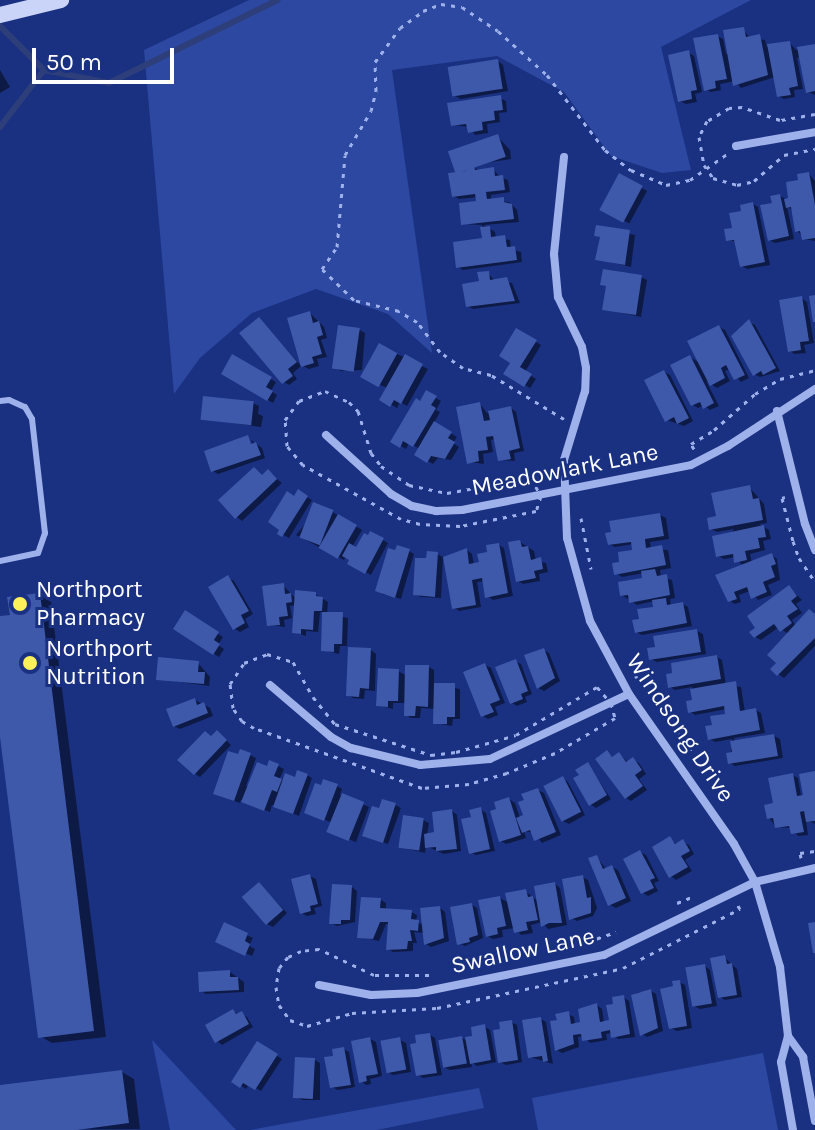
<!DOCTYPE html>
<style>
body{margin:0}
#map{position:relative;width:815px;height:1130px;overflow:hidden;background:#1a3182;font-family:Karla,sans-serif}
div>[style]{position:absolute}
.green>*{inset:0;background:#2d48a1}
.shadow>*{inset:0;background:#0007;transform-origin:0 0}
.stream>*{height:6px;margin:-3px;padding:0 3px;transform-origin:3px;border-radius:3px;background:#2d3e7a}
.building>*{inset:0;background:#3e58aa;transform-origin:0 0}
.path>*{height:3px;margin-top:-1.5px;transform-origin:0;background:repeating-linear-gradient(90deg,#9eb1eb 0 4px,transparent 0 10px)}
.service>*{height:6px;margin:-3px;padding:0 3px;transform-origin:3px;border-radius:3px;background:#9eb1eb}
.minor>*{height:8px;margin:-4px;padding:0 4px;transform-origin:4px;border-radius:4px;background:#9eb1eb}
.secondary>*{height:16px;margin:-8px;padding:0 8px;transform-origin:8px;border-radius:8px;background:#cad4f8}
.dots>*{width:22px;height:22px;translate:-50% -50%;box-sizing:border-box;border:4px solid #1a3182;border-radius:50%}
span{translate:-50% -50%;white-space:nowrap;text-align:center;line-height:1.15;-webkit-text-stroke:6px #1a3182;paint-order:stroke}
.street-label{font-size:24px;color:#fff}
.poi-label{font-size:24px;color:#fff}
.left{translate:0 -50%;text-align:left}
.scale{position:absolute;left:32px;top:48px;width:142px;height:36px;box-sizing:border-box;border:4px solid #fff;border-top:0;padding-left:10px;font-size:24px;line-height:28px;white-space:nowrap;color:#fff;-webkit-text-stroke:6px #1a3182;paint-order:stroke}
</style>
<div id="map">
<div class="green">
<i style="clip-path:polygon(249px 0,751px 0,661px 47px,691px 170px,662px 173px,611px 156px,564px 92px,497px 56px,392px 70px,432px 353px,388px 314px,316px 289px,252px 313px,200px 358px,174px 394px,144px 50px)"></i>
<i style="clip-path:polygon(152px 1040px,236px 1130px,237px 1130px,170px 1130px)"></i>
<i style="clip-path:polygon(763px 1053px,778px 1130px,538px 1130px,532px 1098px)"></i>
<i style="clip-path:polygon(479px 1088px,484px 1108px,377px 1130px,250px 1130px)"></i>
</div>
<div class="shadow">
<i style="clip-path:polygon(743px 29px,750px 38px,765px 40px,767px 47px,790px 43px,796px 50px,815px 46px,815px 95px,808px 92px,801px 57px,797px 58px,803px 89px,794px 90px,795px 97px,784px 99px,778px 96px,775px 77px,741px 88px,735px 81px,720px 84px,721px 90px,711px 92px,705px 89px,717px 36px,723px 39px,726px 54px,730px 53px)"></i>
<i style="clip-path:polygon(689px 53px,694px 56px,702px 92px,695px 94px,697px 102px,686px 104px,680px 101px)"></i>
<i style="clip-path:polygon(498px 61px,503px 65px,508px 91px,461px 99px,455px 96px)"></i>
<i style="clip-path:polygon(0 70px,10px 87px,0 93px)"></i>
<i style="clip-path:polygon(500px 98px,506px 101px,507px 112px,499px 113px,500px 122px,487px 124px,488px 133px,475px 135px,469px 127px,452px 125px)"></i>
<i style="clip-path:polygon(497px 136px,510px 150px,511px 159px,470px 165px,480px 171px,493px 169px,500px 177px,508px 180px,510px 192px,491px 195px,491px 200px,509px 202px,517px 210px,519px 222px,484px 225px,495px 232px,496px 238px,510px 240px,511px 249px,521px 252px,522px 262px,463px 270px,458px 267px,484px 240px,482px 225px,463px 224px,479px 203px,478px 197px,459px 199px,454px 196px,469px 172px,467px 166px,452px 164px)"></i>
<i style="clip-path:polygon(809px 174px,815px 181px,815px 241px,804px 239px,797px 230px,793px 210px,787px 207px,794px 239px,775px 243px,769px 240px,774px 204px,780px 196px,788px 200px,788px 184px,800px 182px)"></i>
<i style="left:620px;top:176px;width:31px;height:37px;rotate:29deg"></i>
<i style="clip-path:polygon(753px 204px,758px 207px,770px 265px,747px 269px,742px 266px,737px 242px,728px 240px,743px 212px)"></i>
<i style="clip-path:polygon(597px 227px,635px 235px,631px 267px,597px 259px,602px 238px,596px 235px)"></i>
<i style="clip-path:polygon(488px 273px,495px 281px,512px 283px,520px 303px,473px 309px,467px 306px)"></i>
<i style="clip-path:polygon(641px 277px,647px 280px,641px 317px,604px 309px,607px 287px,603px 284px)"></i>
<i style="clip-path:polygon(801px 298px,807px 302px,814px 343px,804px 345px,806px 353px,795px 354px,789px 351px)"></i>
<i style="clip-path:polygon(310px 313px,324px 327px,327px 338px,321px 340px,327px 357px,317px 359px,319px 366px,309px 369px,303px 366px)"></i>
<i style="clip-path:polygon(259px 319px,301px 366px,293px 373px,297px 379px,289px 385px,284px 382px)"></i>
<i style="clip-path:polygon(749px 322px,755px 325px,780px 371px,760px 377px,754px 374px,741px 326px)"></i>
<i style="clip-path:polygon(719px 327px,725px 330px,749px 378px,741px 382px,730px 369px,725px 371px,730px 381px,717px 388px,706px 381px,719px 406px,710px 410px,704px 405px,698px 408px,693px 405px,690px 357px,700px 363px)"></i>
<i style="clip-path:polygon(360px 330px,365px 333px,362px 370px,341px 371px,336px 368px)"></i>
<i style="clip-path:polygon(517px 330px,541px 345px,525px 372px,536px 379px,530px 388px,506px 373px,513px 362px)"></i>
<i style="clip-path:polygon(379px 345px,428px 369px,407px 406px,400px 402px,397px 408px,381px 399px,388px 388px,367px 380px)"></i>
<i style="clip-path:polygon(233px 357px,276px 382px,271px 391px,277px 395px,273px 403px,223px 374px)"></i>
<i style="clip-path:polygon(664px 372px,670px 375px,693px 421px,684px 426px,667px 420px)"></i>
<i style="clip-path:polygon(427px 393px,441px 401px,436px 410px,440px 412px,434px 423px,457px 437px,453px 443px,459px 447px,451px 460px,438px 458px,433px 464px,417px 455px,420px 449px,409px 443px,406px 449px,393px 442px)"></i>
<i style="clip-path:polygon(253px 403px,259px 406px,258px 414px,263px 416px,261px 427px,203px 419px)"></i>
<i style="clip-path:polygon(480px 404px,487px 413px,511px 408px,516px 412px,524px 451px,514px 453px,515px 461px,500px 460px,496px 439px,491px 440px,493px 452px,483px 454px,484px 464px,469px 462px)"></i>
<i style="clip-path:polygon(247px 438px,256px 453px,251px 440px,262px 448px,265px 458px,218px 474px,213px 471px)"></i>
<i style="clip-path:polygon(254px 469px,263px 476px,268px 472px,282px 483px,242px 521px,237px 517px)"></i>
<i style="clip-path:polygon(750px 488px,764px 504px,767px 523px,759px 524px,769px 530px,771px 539px,763px 541px,765px 550px,750px 554px,752px 563px,772px 555px,777px 559px,780px 580px,768px 585px,772px 595px,758px 600px,750px 591px,739px 595px,741px 602px,735px 604px,730px 601px,743px 566px,735px 557px,724px 559px,718px 556px,734px 529px,717px 532px,711px 529px,718px 517px)"></i>
<i style="clip-path:polygon(298px 492px,312px 500px,289px 538px,280px 533px)"></i>
<i style="clip-path:polygon(321px 505px,362px 530px,352px 547px,357px 550px,371px 533px,388px 543px,371px 575px,350px 563px,352px 559px,346px 556px,344px 560px,296px 535px)"></i>
<i style="clip-path:polygon(660px 515px,666px 518px,669px 539px,650px 542px,651px 549px,668px 550px,671px 568px,660px 570px,661px 577px,672px 580px,675px 598px,670px 599px,671px 606px,683px 604px,688px 607px,692px 626px,642px 635px,636px 632px,641px 620px,656px 608px,654px 601px,637px 605px,622px 595px,645px 580px,644px 573px,622px 577px,616px 573px,634px 551px,633px 544px,615px 547px,609px 544px)"></i>
<i style="clip-path:polygon(520px 542px,534px 551px,536px 561px,546px 563px,548px 572px,539px 574px,540px 581px,523px 584px,518px 581px)"></i>
<i style="clip-path:polygon(499px 545px,504px 548px,513px 596px,493px 600px,487px 596px,484px 581px,477px 582px,481px 607px,459px 611px,454px 607px,467px 550px,472px 554px,474px 565px,481px 564px)"></i>
<i style="clip-path:polygon(409px 551px,414px 554px,401px 599px,382px 594px)"></i>
<i style="clip-path:polygon(437px 554px,443px 557px,441px 598px,421px 597px,415px 594px,428px 561px)"></i>
<i style="clip-path:polygon(228px 578px,234px 581px,253px 614px,245px 619px,249px 627px,240px 632px,235px 629px)"></i>
<i style="clip-path:polygon(283px 585px,296px 599px,315px 594px,328px 602px,327px 614px,348px 618px,347px 646px,340px 646px,339px 654px,323px 650px,324px 613px,320px 612px,318px 632px,306px 631px,306px 636px,294px 632px,296px 605px,290px 606px,292px 618px,284px 620px,285px 627px,269px 625px)"></i>
<i style="clip-path:polygon(790px 588px,802px 600px,796px 604px,802px 613px,792px 620px,796px 626px,815px 615px,815px 646px,784px 678px,778px 674px,778px 663px,788px 634px,779px 627px,761px 640px,755px 637px)"></i>
<i style="clip-path:polygon(39px 595px,51px 602px,106px 1037px,52px 1043px,40px 1036px,0 721px,0 618px,12px 617px)"></i>
<i style="clip-path:polygon(185px 613px,223px 637px,218px 645px,224px 649px,219px 657px,175px 629px)"></i>
<i style="clip-path:polygon(697px 631px,703px 634px,706px 654px,657px 662px,651px 659px)"></i>
<i style="clip-path:polygon(371px 650px,376px 654px,375px 691px,365px 690px,364px 699px,353px 698px,348px 695px)"></i>
<i style="clip-path:polygon(543px 650px,549px 653px,560px 681px,544px 691px,538px 688px)"></i>
<i style="clip-path:polygon(717px 657px,722px 660px,726px 685px,741px 687px,745px 712px,756px 710px,761px 713px,765px 733px,734px 738px,735px 742px,774px 736px,780px 739px,783px 758px,735px 766px,730px 763px,732px 739px,715px 742px,710px 739px,728px 715px,727px 709px,695px 715px,689px 711px,695px 702px,692px 687px,675px 690px,670px 687px)"></i>
<i style="clip-path:polygon(515px 661px,521px 664px,532px 694px,525px 697px,527px 702px,517px 706px,512px 703px)"></i>
<i style="clip-path:polygon(198px 663px,210px 677px,209px 686px,158px 679px)"></i>
<i style="clip-path:polygon(485px 665px,491px 668px,505px 703px,495px 707px,498px 715px,488px 719px,483px 716px)"></i>
<i style="clip-path:polygon(429px 667px,434px 670px,434px 685px,460px 689px,460px 719px,453px 719px,452px 726px,435px 723px,436px 709px,421px 708px,420px 718px,411px 718px,406px 715px,406px 703px,393px 703px,393px 709px,378px 705px,398px 671px,407px 676px)"></i>
<i style="clip-path:polygon(195px 700px,210px 708px,213px 716px,180px 729px,174px 726px)"></i>
<i style="clip-path:polygon(222px 736px,231px 745px,200px 777px,195px 774px,213px 737px)"></i>
<i style="clip-path:polygon(607px 753px,614px 758px,619px 754px,629px 763px,633px 760px,639px 763px,646px 774px,639px 779px,647px 790px,631px 801px,626px 798px)"></i>
<i style="clip-path:polygon(250px 755px,256px 758px,246px 786px,249px 787px,268px 769px,278px 766px,284px 769px,279px 780px,307px 775px,312px 778px,299px 816px,272px 805px,270px 812px,241px 800px,240px 803px,220px 796px,239px 757px)"></i>
<i style="clip-path:polygon(588px 765px,611px 799px,596px 808px,590px 804px)"></i>
<i style="clip-path:polygon(815px 773px,815px 824px,806px 820px,808px 835px,798px 836px,792px 828px,776px 827px,769px 818px,792px 775px,798px 778px,802px 801px)"></i>
<i style="clip-path:polygon(563px 778px,568px 782px,585px 815px,569px 824px,563px 821px)"></i>
<i style="clip-path:polygon(337px 786px,342px 789px,340px 795px,369px 807px,356px 842px,335px 834px,333px 823px,312px 815px)"></i>
<i style="clip-path:polygon(538px 790px,544px 793px,561px 835px,542px 843px,534px 833px,524px 831px,526px 838px,506px 844px,501px 841px,509px 799px,515px 803px,520px 818px,526px 816px,526px 801px)"></i>
<i style="clip-path:polygon(395px 805px,401px 808px,388px 844px,370px 838px,380px 810px)"></i>
<i style="clip-path:polygon(480px 809px,486px 813px,495px 851px,476px 855px,470px 852px,473px 819px)"></i>
<i style="clip-path:polygon(452px 811px,457px 815px,461px 851px,444px 854px,426px 846px,425px 853px,400px 847px,423px 820px,429px 823px,427px 835px,436px 834px)"></i>
<i style="clip-path:polygon(670px 839px,678px 845px,683px 842px,689px 845px,694px 854px,685px 860px,692px 871px,676px 880px,671px 876px)"></i>
<i style="clip-path:polygon(640px 852px,646px 855px,659px 881px,654px 883px,658px 891px,648px 896px,643px 893px)"></i>
<i style="clip-path:polygon(597px 857px,606px 869px,612px 867px,618px 870px,631px 901px,616px 908px,610px 905px)"></i>
<i style="clip-path:polygon(310px 876px,316px 879px,322px 906px,314px 908px,316px 914px,307px 916px,302px 913px)"></i>
<i style="clip-path:polygon(582px 877px,588px 880px,597px 908px,593px 916px,577px 921px,571px 918px)"></i>
<i style="clip-path:polygon(259px 884px,287px 913px,273px 927px,267px 924px)"></i>
<i style="clip-path:polygon(555px 884px,560px 888px,567px 925px,548px 929px,542px 922px,531px 925px,533px 933px,521px 935px,515px 928px,502px 930px,503px 937px,493px 939px,487px 936px,500px 898px,509px 903px,525px 891px,539px 902px)"></i>
<i style="clip-path:polygon(352px 887px,357px 891px,355px 922px,337px 926px,331px 923px)"></i>
<i style="clip-path:polygon(381px 900px,386px 903px,386px 911px,411px 912px,417px 915px,416px 922px,424px 925px,440px 908px,445px 912px,449px 941px,431px 947px,426px 944px,425px 933px,414px 932px,417px 943px,413px 943px,413px 951px,393px 952px,388px 949px,390px 924px,386px 924px,379px 941px,360px 937px)"></i>
<i style="clip-path:polygon(472px 905px,477px 908px,483px 938px,465px 946px,459px 943px)"></i>
<i style="clip-path:polygon(225px 925px,253px 938px,249px 946px,255px 949px,252px 956px,218px 941px)"></i>
<i style="clip-path:polygon(725px 958px,737px 969px,742px 997px,725px 1000px,720px 997px)"></i>
<i style="clip-path:polygon(705px 966px,710px 970px,717px 1006px,700px 1009px,694px 1006px)"></i>
<i style="clip-path:polygon(230px 972px,244px 982px,244px 992px,206px 994px,201px 991px)"></i>
<i style="clip-path:polygon(679px 982px,685px 985px,692px 1028px,677px 1031px,671px 1028px)"></i>
<i style="clip-path:polygon(651px 991px,656px 994px,663px 1031px,647px 1037px,642px 1034px,636px 993px)"></i>
<i style="clip-path:polygon(623px 997px,629px 1001px,635px 1037px,618px 1039px,612px 1033px,606px 1034px,607px 1040px,590px 1043px,584px 1036px,578px 1037px,579px 1047px,562px 1053px,557px 1050px,559px 1021px,568px 1014px,574px 1017px,575px 1025px,582px 1024px,597px 1005px,602px 1009px,604px 1023px,611px 1022px)"></i>
<i style="clip-path:polygon(232px 1011px,247px 1017px,253px 1027px,222px 1045px,217px 1041px)"></i>
<i style="clip-path:polygon(541px 1019px,546px 1022px,553px 1064px,530px 1057px)"></i>
<i style="clip-path:polygon(511px 1022px,517px 1025px,522px 1062px,506px 1065px,500px 1062px)"></i>
<i style="clip-path:polygon(485px 1027px,490px 1030px,496px 1062px,477px 1066px,471px 1062px,472px 1067px,450px 1070px,444px 1067px,462px 1038px,468px 1041px)"></i>
<i style="clip-path:polygon(430px 1035px,435px 1038px,442px 1075px,423px 1078px,418px 1075px)"></i>
<i style="clip-path:polygon(370px 1039px,376px 1042px,382px 1076px,370px 1079px,371px 1084px,366px 1085px,361px 1081px)"></i>
<i style="clip-path:polygon(400px 1040px,406px 1043px,411px 1072px,393px 1075px,387px 1072px)"></i>
<i style="clip-path:polygon(258px 1044px,282px 1059px,261px 1091px,249px 1084px,246px 1089px,234px 1081px)"></i>
<i style="clip-path:polygon(343px 1049px,349px 1052px,355px 1087px,338px 1090px,332px 1087px,335px 1057px)"></i>
<i style="clip-path:polygon(315px 1060px,320px 1063px,320px 1100px,302px 1100px,296px 1097px)"></i>
<i style="clip-path:polygon(122px 1072px,134px 1079px,140px 1129px,0 1130px,0 1087px)"></i>
</div>
<div class="stream">
<i style="left:0;top:26px;width:62px;rotate:45deg"></i>
<i style="left:0;top:127px;width:72px;rotate:-52.3deg"></i>
<i style="left:44px;top:70px;width:66px;rotate:11.3deg"></i>
<i style="left:109px;top:83px;width:188px;rotate:-26.2deg"></i>
</div>
<div class="building">
<i style="clip-path:polygon(744px 27px,746px 37px,760px 34px,768px 75px,733px 86px,723px 30px)"></i>
<i style="clip-path:polygon(718px 34px,727px 79px,715px 81px,716px 88px,704px 91px,693px 38px)"></i>
<i style="clip-path:polygon(790px 41px,798px 86px,789px 88px,791px 95px,777px 97px,767px 44px)"></i>
<i style="clip-path:polygon(815px 44px,815px 91px,806px 93px,797px 47px)"></i>
<i style="clip-path:polygon(689px 50px,697px 90px,691px 91px,692px 99px,678px 102px,668px 55px)"></i>
<i style="left:498px;top:59px;width:30px;height:51px;rotate:81deg"></i>
<i style="clip-path:polygon(501px 95px,503px 110px,494px 111px,495px 120px,482px 122px,483px 130px,468px 133px,466px 124px,451px 126px,447px 103px)"></i>
<i style="left:498px;top:134px;width:24px;height:53px;rotate:71deg"></i>
<i style="clip-path:polygon(474px 165px,475px 170px,494px 167px,495px 176px,503px 175px,505px 190px,486px 192px,487px 199px,504px 197px,504px 202px,512px 204px,514px 219px,461px 225px,459px 203px,476px 201px,475px 194px,452px 197px,448px 173px,466px 171px,465px 166px)"></i>
<i style="clip-path:polygon(809px 172px,815px 205px,815px 238px,802px 240px,800px 231px,795px 232px,791px 207px,786px 208px,784px 199px,788px 198px,786px 182px,798px 180px,797px 174px)"></i>
<i style="left:619px;top:173px;width:27px;height:42px;rotate:28deg"></i>
<i style="clip-path:polygon(780px 194px,789px 236px,768px 241px,760px 205px,772px 203px,770px 196px)"></i>
<i style="clip-path:polygon(753px 202px,765px 262px,740px 267px,734px 240px,726px 241px,724px 229px,732px 228px,729px 213px,741px 211px,740px 205px)"></i>
<i style="clip-path:polygon(596px 225px,630px 230px,625px 265px,595px 260px,600px 237px,594px 236px)"></i>
<i style="clip-path:polygon(490px 226px,491px 237px,505px 235px,507px 247px,515px 246px,517px 260px,456px 268px,453px 242px,482px 238px,480px 227px)"></i>
<i style="clip-path:polygon(603px 269px,642px 275px,636px 315px,602px 310px,606px 286px,600px 285px)"></i>
<i style="clip-path:polygon(489px 271px,490px 280px,507px 277px,515px 301px,466px 307px,462px 284px,479px 281px,477px 272px)"></i>
<i style="clip-path:polygon(815px 295px,815px 322px,813px 322px,809px 296px)"></i>
<i style="clip-path:polygon(802px 296px,809px 341px,800px 342px,801px 350px,788px 352px,779px 300px)"></i>
<i style="clip-path:polygon(310px 311px,313px 323px,319px 321px,323px 335px,317px 337px,322px 354px,312px 357px,314px 363px,301px 367px,287px 318px)"></i>
<i style="clip-path:polygon(259px 317px,297px 362px,288px 369px,293px 376px,282px 384px,239px 333px)"></i>
<i style="clip-path:polygon(749px 319px,776px 368px,763px 375px,761px 371px,753px 376px,731px 336px)"></i>
<i style="left:338px;top:325px;width:22px;height:44px;rotate:8deg"></i>
<i style="clip-path:polygon(719px 325px,745px 375px,734px 380px,726px 365px,721px 368px,725px 378px,710px 386px,687px 341px)"></i>
<i style="clip-path:polygon(516px 328px,537px 340px,520px 367px,532px 374px,524px 387px,503px 374px,510px 363px,499px 356px)"></i>
<i style="left:379px;top:343px;width:21px;height:39px;rotate:29deg"></i>
<i style="clip-path:polygon(232px 354px,272px 377px,266px 387px,273px 391px,267px 401px,221px 374px)"></i>
<i style="clip-path:polygon(405px 354px,423px 364px,401px 404px,394px 400px,390px 407px,379px 400px)"></i>
<i style="clip-path:polygon(690px 355px,714px 403px,703px 409px,700px 402px,691px 406px,670px 365px)"></i>
<i style="clip-path:polygon(664px 370px,689px 418px,677px 424px,674px 417px,665px 422px,644px 380px)"></i>
<i style="clip-path:polygon(426px 390px,437px 396px,431px 405px,436px 408px,413px 447px,403px 441px,400px 448px,390px 442px,416px 398px,420px 401px)"></i>
<i style="left:203px;top:396px;width:51px;height:24px;rotate:6deg"></i>
<i style="clip-path:polygon(480px 402px,484px 421px,490px 420px,488px 411px,511px 406px,520px 448px,509px 451px,511px 459px,498px 461px,493px 436px,486px 437px,488px 450px,478px 451px,479px 461px,467px 464px,456px 407px)"></i>
<i style="clip-path:polygon(434px 421px,452px 432px,448px 438px,455px 442px,445px 459px,431px 456px,427px 463px,414px 455px)"></i>
<i style="clip-path:polygon(248px 435px,251px 444px,256px 442px,261px 455px,211px 472px,204px 451px)"></i>
<i style="clip-path:polygon(254px 467px,262px 475px,268px 469px,277px 479px,235px 519px,218px 500px)"></i>
<i style="clip-path:polygon(750px 485px,753px 499px,759px 498px,763px 520px,709px 530px,707px 518px,716px 516px,711px 493px)"></i>
<i style="clip-path:polygon(298px 489px,308px 496px,282px 537px,277px 534px,279px 530px,268px 522px,287px 491px,294px 496px)"></i>
<i style="left:313px;top:502px;width:22px;height:38px;rotate:21deg"></i>
<i style="clip-path:polygon(660px 513px,664px 536px,645px 539px,646px 548px,662px 545px,666px 565px,614px 575px,612px 563px,619px 562px,618px 552px,632px 550px,631px 542px,608px 545px,605px 533px,611px 532px,609px 521px)"></i>
<i style="left:338px;top:514px;width:22px;height:39px;rotate:30deg"></i>
<i style="clip-path:polygon(764px 525px,766px 537px,758px 538px,760px 548px,745px 551px,747px 560px,734px 563px,733px 554px,716px 557px,712px 536px)"></i>
<i style="clip-path:polygon(370px 531px,384px 538px,365px 574px,347px 564px,349px 560px,342px 556px,349px 543px,356px 547px,364px 533px,368px 535px)"></i>
<i style="clip-path:polygon(520px 540px,522px 547px,528px 546px,531px 560px,541px 557px,543px 569px,534px 571px,536px 578px,516px 582px,508px 542px)"></i>
<i style="clip-path:polygon(499px 543px,508px 593px,485px 598px,482px 578px,472px 580px,476px 605px,452px 609px,443px 557px,467px 548px,469px 564px,479px 562px,477px 554px,487px 552px,486px 545px)"></i>
<i style="clip-path:polygon(397px 545px,410px 549px,395px 598px,375px 591px,388px 548px,395px 550px)"></i>
<i style="clip-path:polygon(427px 551px,438px 552px,435px 597px,413px 595px,415px 558px,426px 558px)"></i>
<i style="clip-path:polygon(772px 553px,776px 564px,771px 566px,775px 577px,763px 582px,767px 592px,751px 599px,747px 587px,734px 592px,737px 599px,728px 602px,715px 575px)"></i>
<i style="clip-path:polygon(655px 569px,657px 576px,667px 574px,670px 595px,629px 603px,628px 595px,620px 596px,618px 582px,642px 578px,641px 571px)"></i>
<i style="clip-path:polygon(228px 575px,249px 611px,241px 615px,245px 623px,233px 630px,208px 587px)"></i>
<i style="clip-path:polygon(284px 583px,285px 594px,291px 593px,292px 602px,286px 603px,288px 616px,279px 617px,280px 625px,267px 626px,262px 586px)"></i>
<i style="clip-path:polygon(789px 585px,797px 596px,791px 601px,798px 609px,787px 616px,792px 623px,780px 632px,774px 624px,754px 638px,749px 632px,755px 628px,747px 616px)"></i>
<i style="clip-path:polygon(295px 590px,316px 592px,316px 596px,323px 597px,322px 611px,314px 611px,313px 630px,301px 629px,301px 634px,292px 633px)"></i>
<i style="clip-path:polygon(40px 593px,94px 1031px,38px 1038px,0 737px,0 616px,10px 615px,7px 597px)"></i>
<i style="clip-path:polygon(666px 598px,667px 605px,683px 602px,687px 623px,635px 633px,632px 620px,639px 619px,637px 609px,653px 607px,652px 600px)"></i>
<i style="clip-path:polygon(809px 609px,815px 614px,815px 638px,777px 676px,770px 669px,776px 663px,767px 655px)"></i>
<i style="clip-path:polygon(185px 610px,219px 632px,214px 640px,220px 644px,213px 655px,173px 629px)"></i>
<i style="clip-path:polygon(322px 612px,343px 612px,342px 644px,334px 644px,334px 652px,321px 651px)"></i>
<i style="clip-path:polygon(697px 629px,701px 652px,649px 660px,647px 648px,655px 647px,653px 636px)"></i>
<i style="clip-path:polygon(348px 647px,371px 648px,369px 689px,360px 688px,359px 697px,346px 696px)"></i>
<i style="clip-path:polygon(544px 648px,555px 678px,537px 689px,524px 655px)"></i>
<i style="clip-path:polygon(717px 655px,721px 679px,668px 688px,666px 674px,672px 673px,671px 663px)"></i>
<i style="clip-path:polygon(158px 657px,199px 661px,198px 672px,205px 672px,204px 684px,156px 680px)"></i>
<i style="clip-path:polygon(516px 659px,528px 691px,521px 694px,523px 699px,510px 704px,495px 667px)"></i>
<i style="clip-path:polygon(485px 663px,500px 700px,490px 704px,494px 712px,481px 717px,463px 672px)"></i>
<i style="clip-path:polygon(405px 665px,429px 665px,428px 707px,416px 706px,415px 716px,404px 716px)"></i>
<i style="clip-path:polygon(378px 668px,399px 669px,398px 701px,388px 701px,388px 707px,376px 706px)"></i>
<i style="clip-path:polygon(736px 681px,740px 711px,756px 708px,760px 730px,708px 740px,705px 726px,712px 725px,710px 716px,725px 714px,724px 706px,688px 713px,686px 701px,692px 700px,690px 689px)"></i>
<i style="clip-path:polygon(434px 683px,455px 683px,455px 717px,447px 717px,447px 724px,433px 724px)"></i>
<i style="clip-path:polygon(195px 698px,197px 705px,204px 702px,208px 713px,173px 727px,166px 709px)"></i>
<i style="clip-path:polygon(217px 730px,227px 740px,194px 775px,177px 760px,205px 731px,211px 736px)"></i>
<i style="clip-path:polygon(774px 734px,778px 756px,728px 764px,726px 753px,732px 752px,730px 741px)"></i>
<i style="clip-path:polygon(240px 749px,251px 753px,234px 801px,213px 794px,228px 751px,238px 754px)"></i>
<i style="clip-path:polygon(607px 750px,612px 757px,619px 752px,626px 762px,633px 757px,642px 770px,635px 775px,643px 786px,625px 799px,595px 759px)"></i>
<i style="clip-path:polygon(269px 760px,279px 764px,274px 776px,282px 779px,277px 792px,272px 790px,264px 811px,241px 802px,257px 762px,267px 766px)"></i>
<i style="clip-path:polygon(588px 762px,607px 795px,589px 806px,573px 778px,579px 775px,575px 770px)"></i>
<i style="clip-path:polygon(297px 770px,308px 774px,293px 814px,273px 807px,285px 773px,295px 777px)"></i>
<i style="clip-path:polygon(815px 771px,815px 821px,806px 822px,804px 811px,800px 812px,804px 832px,791px 834px,789px 826px,775px 828px,773px 818px,767px 819px,764px 805px,773px 803px,768px 778px,793px 773px,797px 796px,803px 795px,799px 774px)"></i>
<i style="left:563px;top:776px;width:40px;height:22px;rotate:63deg"></i>
<i style="clip-path:polygon(323px 779px,338px 784px,324px 821px,304px 813px,315px 783px,321px 785px)"></i>
<i style="clip-path:polygon(538px 788px,556px 832px,534px 841px,530px 830px,522px 833px,516px 818px,523px 815px,518px 802px,524px 800px,521px 794px)"></i>
<i style="left:342px;top:793px;width:24px;height:42px;rotate:22deg"></i>
<i style="clip-path:polygon(509px 797px,521px 835px,499px 842px,490px 811px,496px 809px,494px 802px)"></i>
<i style="clip-path:polygon(382px 799px,396px 803px,383px 843px,362px 836px,372px 806px,379px 808px)"></i>
<i style="clip-path:polygon(481px 807px,490px 849px,469px 854px,461px 819px,471px 817px,469px 810px)"></i>
<i style="clip-path:polygon(452px 809px,457px 849px,436px 851px,436px 847px,425px 848px,424px 834px,434px 832px,432px 812px)"></i>
<i style="left:403px;top:815px;width:21px;height:33px;rotate:8deg"></i>
<i style="clip-path:polygon(670px 836px,675px 844px,683px 839px,690px 851px,681px 856px,688px 867px,669px 878px,652px 847px)"></i>
<i style="clip-path:polygon(640px 850px,655px 878px,650px 880px,654px 888px,641px 894px,623px 859px)"></i>
<i style="clip-path:polygon(597px 855px,603px 869px,612px 865px,626px 898px,608px 906px,588px 858px)"></i>
<i style="clip-path:polygon(310px 874px,318px 904px,310px 906px,311px 911px,300px 914px,291px 879px)"></i>
<i style="clip-path:polygon(583px 875px,587px 898px,591px 897px,591px 913px,569px 920px,562px 879px)"></i>
<i style="left:259px;top:882px;width:37px;height:23px;rotate:49deg"></i>
<i style="clip-path:polygon(555px 882px,562px 923px,549px 923px,541px 927px,534px 886px)"></i>
<i style="clip-path:polygon(332px 884px,352px 885px,350px 920px,341px 920px,341px 924px,329px 924px)"></i>
<i style="clip-path:polygon(526px 889px,528px 897px,533px 896px,538px 920px,526px 922px,528px 930px,514px 933px,505px 893px)"></i>
<i style="clip-path:polygon(500px 896px,506px 926px,497px 928px,498px 934px,486px 937px,478px 900px)"></i>
<i style="clip-path:polygon(361px 897px,381px 898px,380px 908px,412px 910px,411px 919px,419px 920px,418px 931px,410px 930px,412px 941px,408px 941px,407px 949px,386px 950px,388px 922px,380px 922px,373px 939px,357px 938px)"></i>
<i style="clip-path:polygon(472px 903px,478px 935px,469px 938px,470px 942px,457px 945px,450px 907px)"></i>
<i style="clip-path:polygon(440px 906px,444px 938px,424px 945px,420px 908px)"></i>
<i style="clip-path:polygon(224px 922px,248px 933px,245px 941px,250px 944px,245px 956px,215px 942px)"></i>
<i style="clip-path:polygon(815px 922px,815px 953px,813px 953px,808px 923px)"></i>
<i style="clip-path:polygon(725px 955px,727px 964px,732px 963px,737px 995px,718px 998px,710px 958px)"></i>
<i style="left:705px;top:964px;width:40px;height:20px;rotate:80deg"></i>
<i style="clip-path:polygon(230px 970px,230px 977px,238px 977px,239px 990px,199px 992px,198px 972px)"></i>
<i style="clip-path:polygon(680px 980px,687px 1026px,669px 1029px,660px 989px,673px 986px,672px 981px)"></i>
<i style="clip-path:polygon(651px 989px,658px 1028px,640px 1036px,631px 995px)"></i>
<i style="clip-path:polygon(624px 995px,630px 1034px,611px 1038px,610px 1030px,601px 1032px,602px 1038px,582px 1041px,581px 1034px,573px 1035px,574px 1044px,555px 1051px,550px 1021px,557px 1020px,555px 1014px,569px 1011px,571px 1024px,580px 1022px,578px 1009px,597px 1003px,600px 1022px,609px 1020px,606px 1005px,613px 1004px,612px 997px)"></i>
<i style="clip-path:polygon(233px 1009px,236px 1014px,242px 1011px,249px 1024px,215px 1043px,205px 1025px)"></i>
<i style="clip-path:polygon(541px 1017px,548px 1061px,543px 1062px,542px 1056px,528px 1058px,522px 1020px)"></i>
<i style="clip-path:polygon(512px 1020px,518px 1060px,498px 1063px,493px 1030px,500px 1029px,499px 1022px)"></i>
<i style="clip-path:polygon(485px 1024px,491px 1060px,470px 1064px,465px 1037px,472px 1036px,471px 1027px)"></i>
<i style="clip-path:polygon(430px 1033px,437px 1073px,416px 1076px,410px 1044px,416px 1043px,415px 1035px)"></i>
<i style="left:462px;top:1036px;width:28px;height:24px;rotate:80deg"></i>
<i style="clip-path:polygon(370px 1037px,378px 1074px,366px 1076px,367px 1081px,359px 1083px,351px 1041px)"></i>
<i style="left:400px;top:1037px;width:33px;height:20px;rotate:79deg"></i>
<i style="clip-path:polygon(257px 1041px,278px 1054px,255px 1090px,243px 1083px,240px 1088px,231px 1082px)"></i>
<i style="clip-path:polygon(344px 1047px,351px 1085px,330px 1088px,324px 1057px,333px 1056px,332px 1049px)"></i>
<i style="left:295px;top:1057px;width:20px;height:41px;rotate:3deg"></i>
<i style="clip-path:polygon(122px 1070px,129px 1123px,77px 1130px,0 1130px,0 1085px)"></i>
</div>
<div class="path">
<i style="left:815px;top:114px;width:36px;rotate:170deg"></i>
<i style="left:780px;top:120px;width:40px;rotate:-161.1deg"></i>
<i style="left:742px;top:107px;width:13px;rotate:176deg"></i>
<i style="left:729px;top:108px;width:26px;rotate:149deg"></i>
<i style="left:707px;top:121px;width:18px;rotate:117deg"></i>
<i style="left:699px;top:137px;width:28px;rotate:80deg"></i>
<i style="left:704px;top:165px;width:16px;rotate:55deg"></i>
<i style="left:713px;top:178px;width:25px;rotate:16deg"></i>
<i style="left:737px;top:185px;width:17px;rotate:-13deg"></i>
<i style="left:754px;top:181px;width:40px;rotate:-41deg"></i>
<i style="left:784px;top:155px;width:32px;rotate:-11deg"></i>
<i style="left:325px;top:391px;width:26px;rotate:25deg"></i>
<i style="left:349px;top:402px;width:13px;rotate:45deg"></i>
<i style="left:358px;top:411px;width:44px;rotate:72.8deg"></i>
<i style="left:371px;top:453px;width:16px;rotate:52deg"></i>
<i style="left:381px;top:466px;width:34px;rotate:34deg"></i>
<i style="left:409px;top:485px;width:39px;rotate:12deg"></i>
<i style="left:447px;top:493px;width:85px;rotate:-10.1deg"></i>
<i style="left:531px;top:478px;width:21px;rotate:61deg"></i>
<i style="left:541px;top:496px;width:16px;rotate:108deg"></i>
<i style="left:536px;top:511px;width:77px;rotate:168.8deg"></i>
<i style="left:460px;top:526px;width:40px;rotate:-177.1deg"></i>
<i style="left:420px;top:524px;width:20px;rotate:-165deg"></i>
<i style="left:401px;top:519px;width:112px;rotate:-151.1deg"></i>
<i style="left:303px;top:465px;width:25px;rotate:-130deg"></i>
<i style="left:287px;top:446px;width:26px;rotate:-94deg"></i>
<i style="left:285px;top:420px;width:24px;rotate:-54deg"></i>
<i style="left:299px;top:401px;width:28px;rotate:-21deg"></i>
<i style="left:564px;top:419px;width:85px;rotate:-148.9deg"></i>
<i style="left:491px;top:375px;width:29px;rotate:-166deg"></i>
<i style="left:463px;top:368px;width:28px;rotate:-145deg"></i>
<i style="left:440px;top:352px;width:38px;rotate:-127deg"></i>
<i style="left:417px;top:322px;width:21px;rotate:-149deg"></i>
<i style="left:399px;top:311px;width:46px;rotate:-166.3deg"></i>
<i style="left:354px;top:300px;width:45px;rotate:-135.9deg"></i>
<i style="left:322px;top:269px;width:27px;rotate:-56deg"></i>
<i style="left:337px;top:247px;width:92px;rotate:-85deg"></i>
<i style="left:345px;top:155px;width:51px;rotate:-59.4deg"></i>
<i style="left:371px;top:111px;width:21px;rotate:-76deg"></i>
<i style="left:376px;top:91px;width:29px;rotate:-92deg"></i>
<i style="left:375px;top:62px;width:42px;rotate:-53.7deg"></i>
<i style="left:400px;top:28px;width:29px;rotate:-36deg"></i>
<i style="left:423px;top:11px;width:19px;rotate:-21deg"></i>
<i style="left:441px;top:4px;width:21px;rotate:8deg"></i>
<i style="left:462px;top:7px;width:43px;rotate:33.7deg"></i>
<i style="left:498px;top:31px;width:66px;rotate:41.9deg"></i>
<i style="left:547px;top:75px;width:95px;rotate:52.3deg"></i>
<i style="left:605px;top:150px;width:33px;rotate:38deg"></i>
<i style="left:631px;top:170px;width:38px;rotate:23deg"></i>
<i style="left:666px;top:185px;width:25px;rotate:-12deg"></i>
<i style="left:690px;top:180px;width:45px;rotate:-35.1deg"></i>
<i style="left:694px;top:449px;width:6px;rotate:-121deg"></i>
<i style="left:691px;top:444px;width:27px;rotate:-31deg"></i>
<i style="left:714px;top:430px;width:55px;rotate:-41.3deg"></i>
<i style="left:755px;top:394px;width:29px;rotate:-31deg"></i>
<i style="left:780px;top:379px;width:36px;rotate:-14deg"></i>
<i style="left:785px;top:497px;width:3px;rotate:162deg"></i>
<i style="left:782px;top:498px;width:44px;rotate:75.7deg"></i>
<i style="left:793px;top:541px;width:18px;rotate:71deg"></i>
<i style="left:799px;top:558px;width:29px;rotate:56deg"></i>
<i style="left:581px;top:518px;width:52px;rotate:78.9deg"></i>
<i style="left:267px;top:654px;width:27px;rotate:17deg"></i>
<i style="left:293px;top:662px;width:40px;rotate:60.3deg"></i>
<i style="left:313px;top:697px;width:35px;rotate:51deg"></i>
<i style="left:335px;top:724px;width:101px;rotate:17.9deg"></i>
<i style="left:431px;top:755px;width:25px;rotate:-7deg"></i>
<i style="left:456px;top:752px;width:62px;rotate:-15.8deg"></i>
<i style="left:516px;top:735px;width:94px;rotate:-30.7deg"></i>
<i style="left:597px;top:687px;width:21px;rotate:49deg"></i>
<i style="left:611px;top:703px;width:16px;rotate:75deg"></i>
<i style="left:615px;top:718px;width:69px;rotate:149.7deg"></i>
<i style="left:555px;top:753px;width:52px;rotate:157.4deg"></i>
<i style="left:507px;top:773px;width:40px;rotate:164deg"></i>
<i style="left:469px;top:784px;width:47px;rotate:175.1deg"></i>
<i style="left:422px;top:788px;width:178px;rotate:-160.3deg"></i>
<i style="left:254px;top:728px;width:14px;rotate:-150deg"></i>
<i style="left:242px;top:721px;width:16px;rotate:-125deg"></i>
<i style="left:233px;top:708px;width:24px;rotate:-97deg"></i>
<i style="left:230px;top:684px;width:25px;rotate:-56deg"></i>
<i style="left:244px;top:663px;width:25px;rotate:-21deg"></i>
<i style="left:635px;top:675px;width:113px;rotate:52.9deg"></i>
<i style="left:703px;top:765px;width:8px;rotate:150deg"></i>
<i style="left:801px;top:858px;width:5px;rotate:-101deg"></i>
<i style="left:800px;top:853px;width:15px;rotate:-8deg"></i>
<i style="left:677px;top:903px;width:18px;rotate:-22deg"></i>
<i style="left:578px;top:945px;width:40px;rotate:-18.9deg"></i>
<i style="left:429px;top:975px;width:55px;rotate:180deg"></i>
<i style="left:374px;top:975px;width:61px;rotate:-154.7deg"></i>
<i style="left:319px;top:949px;width:18px;rotate:174deg"></i>
<i style="left:301px;top:951px;width:14px;rotate:155deg"></i>
<i style="left:288px;top:957px;width:14px;rotate:129deg"></i>
<i style="left:279px;top:968px;width:19px;rotate:99deg"></i>
<i style="left:276px;top:987px;width:18px;rotate:81deg"></i>
<i style="left:279px;top:1005px;width:19px;rotate:54deg"></i>
<i style="left:290px;top:1020px;width:18px;rotate:19deg"></i>
<i style="left:307px;top:1026px;width:47px;rotate:-16.1deg"></i>
<i style="left:352px;top:1013px;width:85px;rotate:-3.4deg"></i>
<i style="left:437px;top:1008px;width:190px;rotate:-12.1deg"></i>
<i style="left:623px;top:968px;width:131px;rotate:-26.8deg"></i>
<i style="left:740px;top:909px;width:6px;rotate:-121deg"></i>
</div>
<div class="service">
<i style="left:0;top:401px;width:9px;rotate:-6deg"></i>
<i style="left:9px;top:400px;width:17px;rotate:24deg"></i>
<i style="left:25px;top:407px;width:14px;rotate:60deg"></i>
<i style="left:32px;top:419px;width:115px;rotate:83.5deg"></i>
<i style="left:45px;top:533px;width:21px;rotate:109deg"></i>
<i style="left:38px;top:553px;width:39px;rotate:168deg"></i>
</div>
<div class="minor">
<i style="left:736px;top:146px;width:80px;rotate:-10deg"></i>
<i style="left:564px;top:157px;width:98px;rotate:95.9deg"></i>
<i style="left:554px;top:254px;width:43px;rotate:84.7deg"></i>
<i style="left:558px;top:297px;width:55px;rotate:64.4deg"></i>
<i style="left:582px;top:347px;width:21px;rotate:79deg"></i>
<i style="left:586px;top:368px;width:23px;rotate:92deg"></i>
<i style="left:585px;top:391px;width:72px;rotate:106.9deg"></i>
<i style="left:564px;top:460px;width:78px;rotate:87.8deg"></i>
<i style="left:567px;top:538px;width:86px;rotate:74.5deg"></i>
<i style="left:590px;top:621px;width:83px;rotate:61.9deg"></i>
<i style="left:629px;top:694px;width:183px;rotate:55deg"></i>
<i style="left:734px;top:844px;width:43px;rotate:61.1deg"></i>
<i style="left:755px;top:882px;width:89px;rotate:73.6deg"></i>
<i style="left:780px;top:967px;width:69px;rotate:83.4deg"></i>
<i style="left:788px;top:1036px;width:27px;rotate:105deg"></i>
<i style="left:781px;top:1062px;width:69px;rotate:80deg"></i>
<i style="left:777px;top:411px;width:116px;rotate:76.1deg"></i>
<i style="left:805px;top:524px;width:28px;rotate:69deg"></i>
<i style="left:326px;top:435px;width:88px;rotate:42.2deg"></i>
<i style="left:391px;top:494px;width:24px;rotate:30deg"></i>
<i style="left:412px;top:506px;width:25px;rotate:12deg"></i>
<i style="left:436px;top:511px;width:26px;rotate:-2deg"></i>
<i style="left:462px;top:510px;width:233px;rotate:-11.1deg"></i>
<i style="left:691px;top:465px;width:42px;rotate:-27.2deg"></i>
<i style="left:728px;top:446px;width:104px;rotate:-33.2deg"></i>
<i style="left:270px;top:685px;width:80px;rotate:40.4deg"></i>
<i style="left:331px;top:737px;width:23px;rotate:29deg"></i>
<i style="left:351px;top:748px;width:71px;rotate:13.8deg"></i>
<i style="left:420px;top:765px;width:70px;rotate:-4.9deg"></i>
<i style="left:490px;top:759px;width:153px;rotate:-25.1deg"></i>
<i style="left:319px;top:985px;width:53px;rotate:10.9deg"></i>
<i style="left:371px;top:995px;width:46px;rotate:-2.5deg"></i>
<i style="left:417px;top:993px;width:191px;rotate:-11.5deg"></i>
<i style="left:604px;top:955px;width:168px;rotate:-25.8deg"></i>
<i style="left:755px;top:882px;width:62px;rotate:-13.1deg"></i>
<i style="left:788px;top:1036px;width:26px;rotate:54deg"></i>
<i style="left:803px;top:1057px;width:65px;rotate:79.4deg"></i>
</div>
<div class="secondary">
<i style="left:0;top:15px;width:63px;rotate:-13.8deg"></i>
</div>
<div class="dots">
<i style="left:20px;top:604px;background:#fdf15a"></i>
<i style="left:30px;top:663px;background:#fdf15a"></i>
</div>
<div class="street-label">
<span style="left:565px;top:470px;rotate:-11deg">Meadowlark Lane</span>
<span style="left:680px;top:728px;rotate:56deg">Windsong Drive</span>
<span style="left:523px;top:951px;rotate:-12deg">Swallow Lane</span>
</div>
<div class="poi-label">
<span class="left" style="left:36px;top:604px">Northport<br>Pharmacy</span>
<span class="left" style="left:46px;top:663px">Northport<br>Nutrition</span>
</div>
<div class="scale">50 m</div>
</div>
